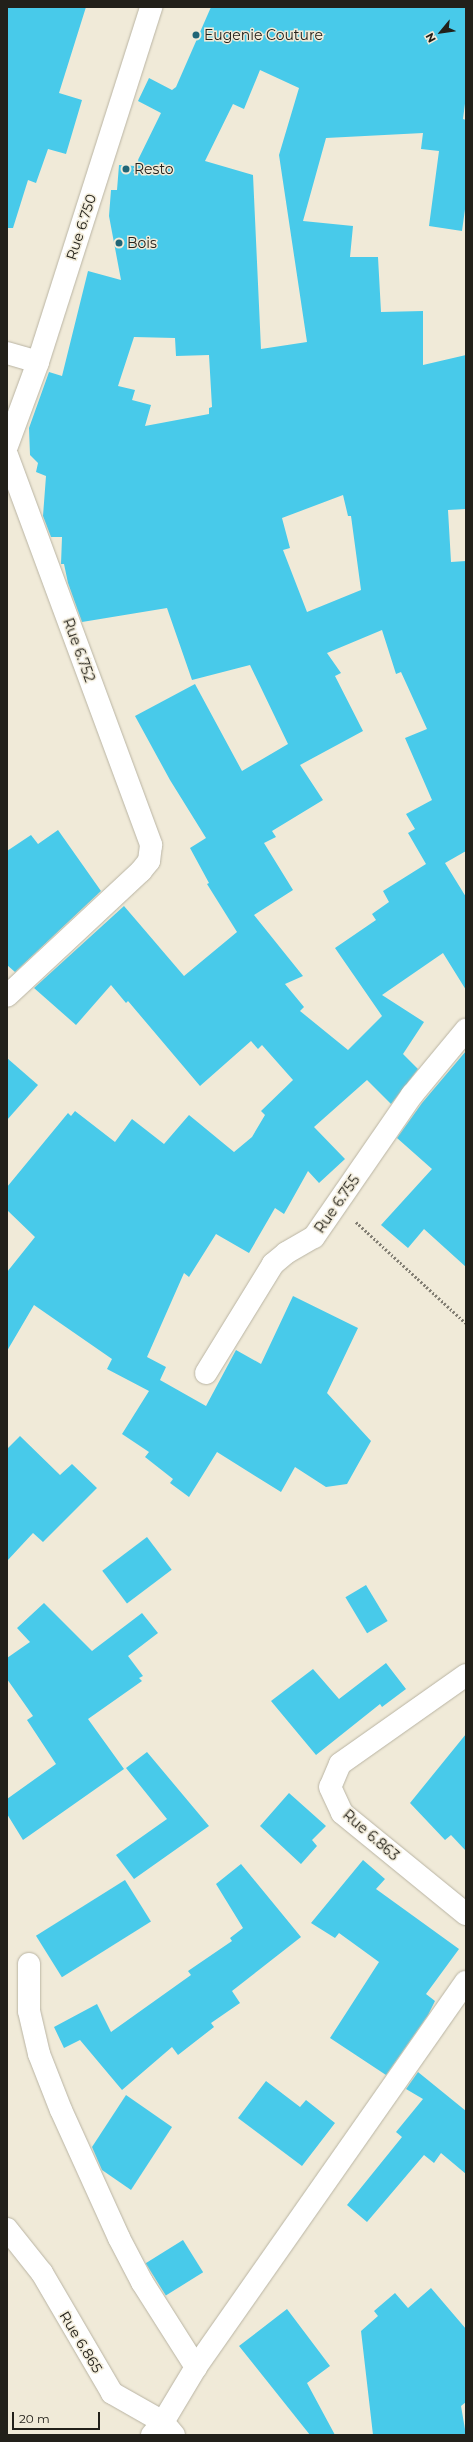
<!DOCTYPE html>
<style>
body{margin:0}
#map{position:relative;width:473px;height:2442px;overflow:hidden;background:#f0ead8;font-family:Montserrat,sans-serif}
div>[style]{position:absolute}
.building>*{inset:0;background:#48caea;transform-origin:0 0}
.path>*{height:2.5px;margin-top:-1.25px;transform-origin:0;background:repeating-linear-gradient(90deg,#837f74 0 2px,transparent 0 4px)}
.roads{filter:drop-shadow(0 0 1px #b9b4a3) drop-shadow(0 0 1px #b9b4a3)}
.street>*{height:22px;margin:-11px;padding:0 11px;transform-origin:11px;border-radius:11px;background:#fff}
.dots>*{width:11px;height:11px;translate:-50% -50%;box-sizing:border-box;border:2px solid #f0ead8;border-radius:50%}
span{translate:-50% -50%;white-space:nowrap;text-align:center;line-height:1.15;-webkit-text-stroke:3px #f0ead8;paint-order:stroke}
.poi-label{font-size:14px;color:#22201a}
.left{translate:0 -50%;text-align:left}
.street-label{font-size:14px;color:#22201a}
.frame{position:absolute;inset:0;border:8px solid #22201a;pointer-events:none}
.north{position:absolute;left:421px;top:12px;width:40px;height:40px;-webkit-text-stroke:3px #f0ead8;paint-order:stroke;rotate:241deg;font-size:11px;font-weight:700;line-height:16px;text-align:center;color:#22201a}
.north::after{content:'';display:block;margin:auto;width:14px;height:18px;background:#22201a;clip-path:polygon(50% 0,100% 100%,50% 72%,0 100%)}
.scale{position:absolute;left:12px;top:2412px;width:88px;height:18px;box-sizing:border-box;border:2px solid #22201a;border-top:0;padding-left:5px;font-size:12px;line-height:14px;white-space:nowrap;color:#22201a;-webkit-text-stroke:3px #f0ead8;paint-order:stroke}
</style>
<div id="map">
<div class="building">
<i style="clip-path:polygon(7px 7px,86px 7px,59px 93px,82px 100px,66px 154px,48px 149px,36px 183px,28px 180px,13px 228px,7px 228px)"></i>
<i style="clip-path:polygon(evenodd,211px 7px,466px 7px,466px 96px,463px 119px,466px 120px,466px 202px,462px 231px,429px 226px,439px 151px,421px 149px,423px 133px,326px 138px,303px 221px,353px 226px,350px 257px,378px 257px,381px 312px,423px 311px,423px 365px,466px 355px,466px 509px,448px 510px,451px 562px,466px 561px,466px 851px,445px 863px,466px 897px,466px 990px,443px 953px,382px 995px,424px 1022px,403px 1054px,418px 1069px,391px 1104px,367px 1080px,314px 1127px,345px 1159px,319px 1183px,308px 1171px,284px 1214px,275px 1208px,249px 1253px,216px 1234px,189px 1277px,184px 1273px,147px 1357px,166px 1367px,160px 1380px,206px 1406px,236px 1350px,261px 1364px,293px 1296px,358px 1328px,327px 1393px,371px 1441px,347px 1484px,326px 1487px,295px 1467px,281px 1492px,217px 1452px,189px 1497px,170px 1483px,173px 1479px,145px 1457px,149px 1452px,122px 1434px,149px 1391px,107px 1369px,112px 1359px,34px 1305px,7px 1351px,7px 1272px,35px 1237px,7px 1210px,7px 1187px,68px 1113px,71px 1116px,75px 1111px,115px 1142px,132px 1119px,164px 1144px,189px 1115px,234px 1152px,252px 1137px,265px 1115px,261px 1111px,293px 1080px,262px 1045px,258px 1049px,251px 1041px,200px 1086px,128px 1001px,126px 1003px,111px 985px,76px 1025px,34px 988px,124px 906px,184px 976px,237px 932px,207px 884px,209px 883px,190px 848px,206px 838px,170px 780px,135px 716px,195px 684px,242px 771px,288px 744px,250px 665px,192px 680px,167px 608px,82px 622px,68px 583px,64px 564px,61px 564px,62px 537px,51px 537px,43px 516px,46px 476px,36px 472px,38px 463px,30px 455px,29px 428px,49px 372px,62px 376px,88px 271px,121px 280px,109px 216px,111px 190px,117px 190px,119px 165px,135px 166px,161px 113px,138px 101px,149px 78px,172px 90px,176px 87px,211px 7px,260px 70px,299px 88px,279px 155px,307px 342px,261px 349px,253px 175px,205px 161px,233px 104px,244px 109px,260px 70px,211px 7px,134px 337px,175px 338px,176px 356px,209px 355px,212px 407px,209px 408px,209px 414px,145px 426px,151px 405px,132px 400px,135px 390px,118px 386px,134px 337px,211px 7px,343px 495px,348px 516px,351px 516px,361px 590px,307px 612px,283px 550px,290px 548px,282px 518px,343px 495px,211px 7px,382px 630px,396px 674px,401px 672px,427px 729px,405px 738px,432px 800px,406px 814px,415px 829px,408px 833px,426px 864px,383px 891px,389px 902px,372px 914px,376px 920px,335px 948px,382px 1016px,348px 1050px,300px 1011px,304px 1007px,285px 984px,303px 976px,254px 915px,293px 890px,264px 843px,276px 837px,272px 831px,323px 800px,300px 765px,363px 731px,335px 676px,341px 673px,327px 653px,382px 630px)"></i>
<i style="clip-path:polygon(58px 830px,101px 891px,15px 972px,7px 965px,7px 851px,31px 835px,38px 844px)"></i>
<i style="clip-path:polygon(466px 1051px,466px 1267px,424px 1229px,408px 1248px,381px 1225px,432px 1169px,397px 1138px,422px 1103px)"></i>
<i style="clip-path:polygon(7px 1058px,38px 1085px,7px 1120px)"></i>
<i style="clip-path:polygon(20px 1436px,60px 1475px,72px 1464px,97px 1488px,43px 1542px,33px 1533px,7px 1561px,7px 1449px)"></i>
<i style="left:147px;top:1537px;width:41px;height:56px;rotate:53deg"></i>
<i style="left:366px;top:1585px;width:42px;height:24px;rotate:59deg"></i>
<i style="clip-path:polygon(44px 1603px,92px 1651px,142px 1613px,158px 1633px,128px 1656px,143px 1676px,139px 1678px,142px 1681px,88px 1719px,124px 1769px,23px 1840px,7px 1814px,7px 1799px,56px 1764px,27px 1720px,33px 1716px,7px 1679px,7px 1658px,30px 1642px,17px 1628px)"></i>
<i style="clip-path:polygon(386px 1663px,406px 1689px,382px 1707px,380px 1704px,316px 1755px,271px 1701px,313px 1669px,339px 1699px)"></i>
<i style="clip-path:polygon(466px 1734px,466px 1851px,451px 1835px,445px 1840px,410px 1803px)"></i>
<i style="clip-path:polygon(147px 1752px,209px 1826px,134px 1879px,116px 1855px,167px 1819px,126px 1768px)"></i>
<i style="clip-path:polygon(289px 1793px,326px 1826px,312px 1840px,317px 1846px,301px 1864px,260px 1826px)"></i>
<i style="clip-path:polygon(363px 1860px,385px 1879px,376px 1889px,459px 1949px,426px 1994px,435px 2001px,428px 2015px,386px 2075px,330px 2038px,379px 1962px,339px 1933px,335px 1938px,311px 1923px)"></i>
<i style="clip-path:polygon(241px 1864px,301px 1937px,232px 1991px,240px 2003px,211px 2023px,214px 2027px,178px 2055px,172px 2047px,122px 2090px,80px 2040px,64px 2048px,54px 2027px,97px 2004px,111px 2032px,191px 1975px,188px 1971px,232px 1941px,230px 1938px,243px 1928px,216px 1884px)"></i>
<i style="left:125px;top:1880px;width:49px;height:105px;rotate:58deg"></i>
<i style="clip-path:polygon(418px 2072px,466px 2111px,466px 2174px,441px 2153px,434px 2163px,424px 2155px,367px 2222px,347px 2205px,402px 2137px,396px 2132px,423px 2099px,406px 2089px)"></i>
<i style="clip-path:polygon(266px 2081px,300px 2107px,306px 2100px,335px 2123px,302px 2166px,238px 2118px)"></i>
<i style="clip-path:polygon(126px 2095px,172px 2127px,131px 2190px,102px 2170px,92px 2147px)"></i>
<i style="left:183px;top:2240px;width:38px;height:44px;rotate:58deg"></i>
<i style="clip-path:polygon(431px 2288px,466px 2329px,466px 2402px,461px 2406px,466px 2435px,373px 2435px,361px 2331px,378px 2316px,374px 2311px,395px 2293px,408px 2308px)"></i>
<i style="clip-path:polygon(287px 2309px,330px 2366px,307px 2383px,335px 2435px,310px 2435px,239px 2346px)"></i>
</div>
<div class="path">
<i style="left:356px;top:1222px;width:149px;rotate:42.6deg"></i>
</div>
<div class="roads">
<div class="street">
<i style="left:7px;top:353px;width:32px;rotate:16deg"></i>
<i style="left:7px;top:446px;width:90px;rotate:-69.7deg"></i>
<i style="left:38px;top:362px;width:373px;rotate:-72.3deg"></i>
<i style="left:7px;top:455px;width:416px;rotate:69.7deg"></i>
<i style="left:151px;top:845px;width:16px;rotate:97deg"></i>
<i style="left:149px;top:861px;width:13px;rotate:129deg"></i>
<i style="left:141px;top:871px;width:183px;rotate:137deg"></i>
<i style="left:206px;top:1373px;width:128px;rotate:-58.4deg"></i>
<i style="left:273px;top:1264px;width:17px;rotate:-40deg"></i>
<i style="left:286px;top:1253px;width:32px;rotate:-30deg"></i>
<i style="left:314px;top:1237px;width:173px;rotate:-55.4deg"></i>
<i style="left:412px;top:1095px;width:85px;rotate:-50.3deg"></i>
<i style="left:466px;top:1675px;width:154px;rotate:144.8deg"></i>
<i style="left:340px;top:1764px;width:25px;rotate:113deg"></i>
<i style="left:330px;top:1787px;width:29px;rotate:65deg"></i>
<i style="left:342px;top:1813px;width:160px;rotate:39.2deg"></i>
<i style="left:29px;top:1964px;width:47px;rotate:90deg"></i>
<i style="left:29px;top:2011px;width:44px;rotate:76.9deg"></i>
<i style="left:39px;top:2054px;width:60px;rotate:68.6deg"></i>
<i style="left:61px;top:2110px;width:141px;rotate:65.6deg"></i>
<i style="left:119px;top:2238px;width:50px;rotate:62.4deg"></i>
<i style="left:142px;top:2282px;width:101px;rotate:57.6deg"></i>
<i style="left:7px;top:2229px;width:56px;rotate:51.5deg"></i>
<i style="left:42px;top:2273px;width:139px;rotate:59.7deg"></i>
<i style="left:112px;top:2393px;width:59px;rotate:29.6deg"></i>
<i style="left:163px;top:2422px;width:17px;rotate:50deg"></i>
<i style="left:152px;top:2435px;width:17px;rotate:-50deg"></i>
<i style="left:163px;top:2422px;width:64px;rotate:-59deg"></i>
<i style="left:196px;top:2367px;width:470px;rotate:-55deg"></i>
</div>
</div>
<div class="dots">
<i style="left:196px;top:35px;background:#206576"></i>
<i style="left:126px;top:169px;background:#206576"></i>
<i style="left:119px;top:243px;background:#206576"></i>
</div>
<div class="poi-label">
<span class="left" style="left:204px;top:35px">Eugenie Couture</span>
<span class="left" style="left:134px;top:169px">Resto</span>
<span class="left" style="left:127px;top:243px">Bois</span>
</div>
<div class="street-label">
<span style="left:81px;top:227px;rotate:-72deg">Rue 6.750</span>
<span style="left:79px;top:650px;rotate:70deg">Rue 6.752</span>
<span style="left:337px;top:1204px;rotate:-55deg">Rue 6.755</span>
<span style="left:371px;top:1835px;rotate:41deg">Rue 6.863</span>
<span style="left:81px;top:2342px;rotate:59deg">Rue 6.865</span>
</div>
<div class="frame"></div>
<div class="north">N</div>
<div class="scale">20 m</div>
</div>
